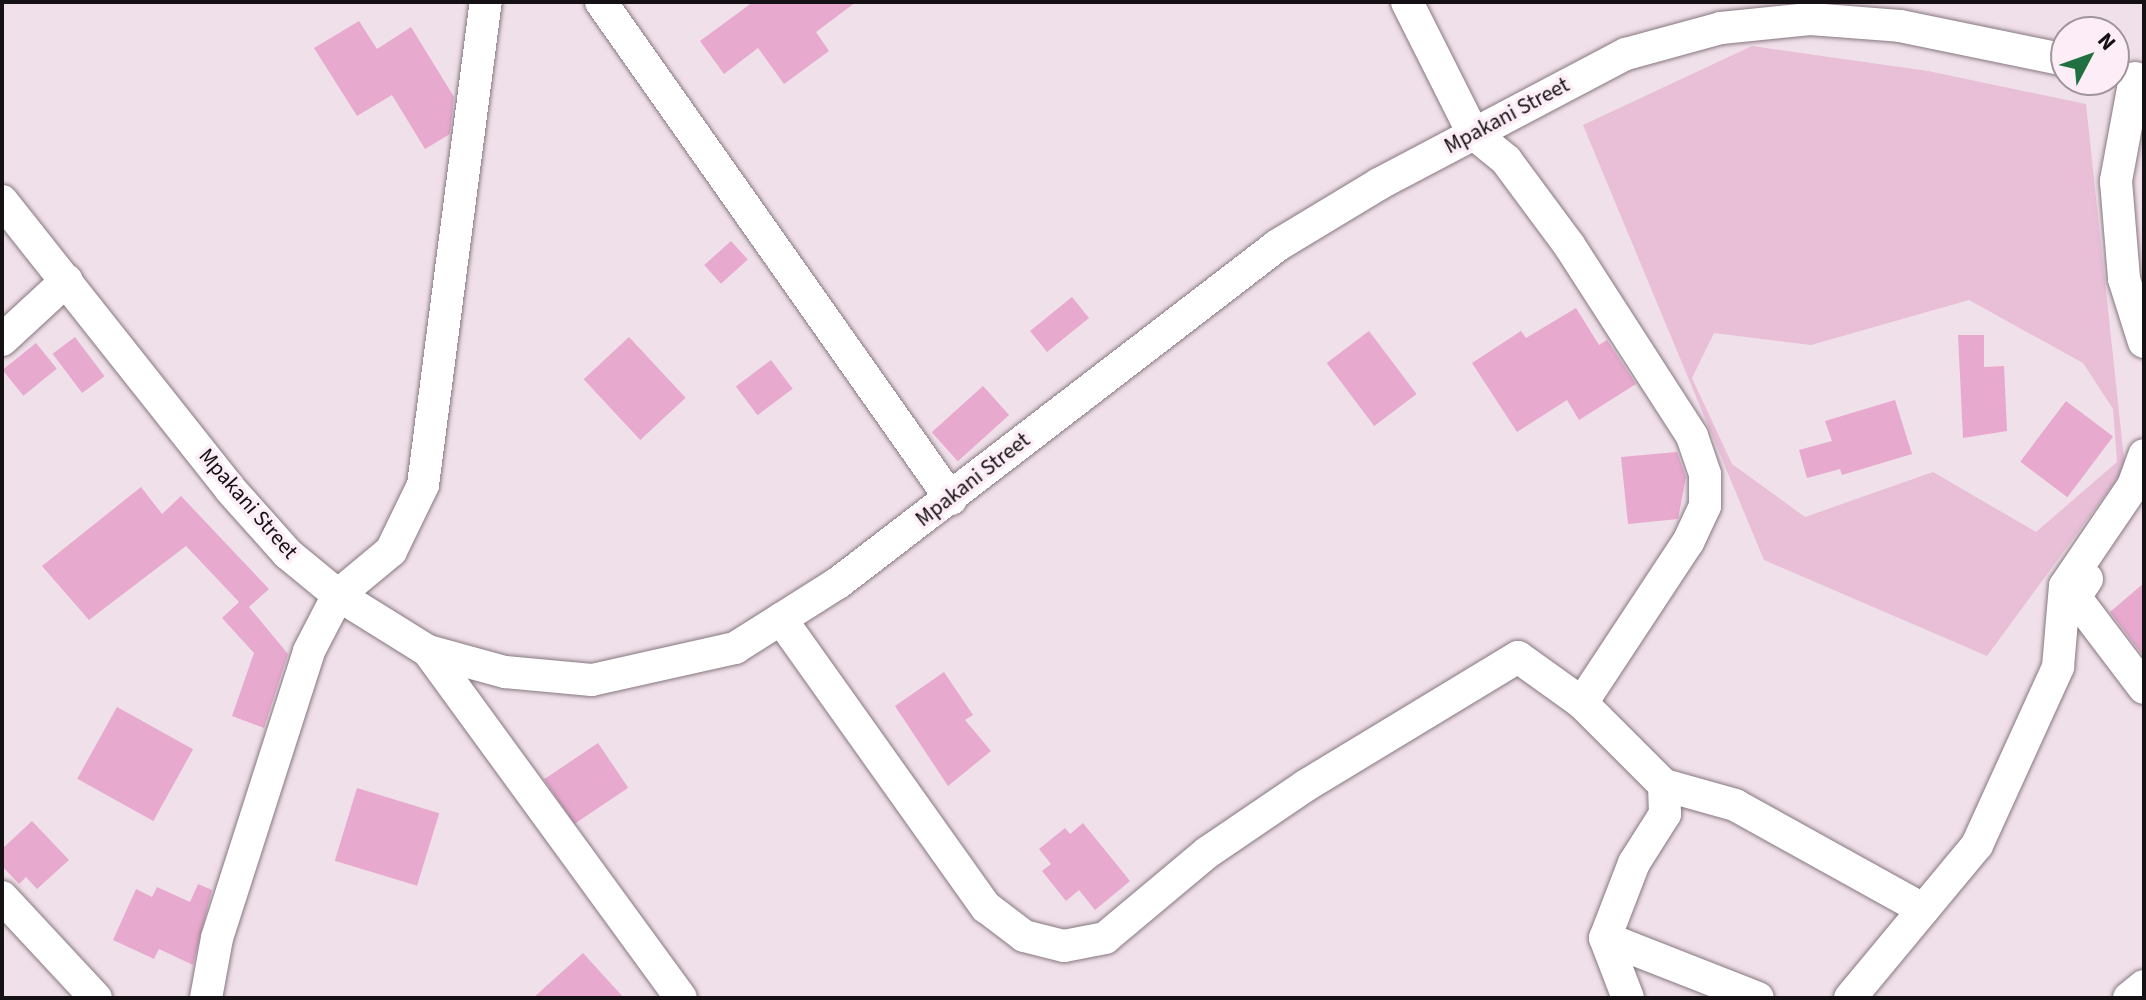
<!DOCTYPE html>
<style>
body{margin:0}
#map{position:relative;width:2146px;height:1000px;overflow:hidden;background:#f0e0e9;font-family:"Source Sans 3",sans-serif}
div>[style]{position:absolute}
.green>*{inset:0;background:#e8bfd7}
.building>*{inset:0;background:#e7a9ce;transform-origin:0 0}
.roads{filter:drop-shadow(0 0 2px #877880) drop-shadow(0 0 2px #877880)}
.minor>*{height:32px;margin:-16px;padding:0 16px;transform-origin:16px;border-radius:16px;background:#fff}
span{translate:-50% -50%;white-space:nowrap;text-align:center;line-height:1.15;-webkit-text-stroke:7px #fdedf6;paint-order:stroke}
.street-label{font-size:22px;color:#151013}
.frame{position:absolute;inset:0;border:4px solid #151013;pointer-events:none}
.north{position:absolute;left:2050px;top:16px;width:80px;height:80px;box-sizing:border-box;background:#fdedf6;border:2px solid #a0959b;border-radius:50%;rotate:49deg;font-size:22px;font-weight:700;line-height:32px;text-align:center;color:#151013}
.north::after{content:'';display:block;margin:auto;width:28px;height:36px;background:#217041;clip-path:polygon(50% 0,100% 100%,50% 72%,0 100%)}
</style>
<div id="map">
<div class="green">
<i style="clip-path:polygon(evenodd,1752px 46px,1928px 71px,2086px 104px,2125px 468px,1987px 656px,1764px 560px,1583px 125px,1752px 46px,1969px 300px,2083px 363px,2113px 409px,2117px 462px,2036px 532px,1933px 472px,1805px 517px,1732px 464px,1692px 378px,1714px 333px,1811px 345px,1969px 300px)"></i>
</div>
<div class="building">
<i style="clip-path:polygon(753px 2px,856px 2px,816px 32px,829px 51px,784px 84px,758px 48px,724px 74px,700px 41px)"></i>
<i style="clip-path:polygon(359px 21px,377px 49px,411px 27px,454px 97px,450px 134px,425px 149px,392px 95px,357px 116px,314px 48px)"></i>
<i style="left:731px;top:241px;width:25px;height:36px;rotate:48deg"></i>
<i style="left:1072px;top:297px;width:27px;height:54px;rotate:51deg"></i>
<i style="clip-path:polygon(1576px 308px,1599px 345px,1607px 340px,1636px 384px,1579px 420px,1567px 400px,1517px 432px,1472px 363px,1521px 331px,1526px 338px)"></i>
<i style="left:1369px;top:331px;width:79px;height:53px;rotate:53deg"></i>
<i style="clip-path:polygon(1958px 335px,1984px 335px,1984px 367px,2004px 366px,2007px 431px,1963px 438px)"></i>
<i style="left:75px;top:337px;width:49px;height:28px;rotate:53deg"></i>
<i style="left:629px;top:337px;width:83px;height:62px;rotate:47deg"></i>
<i style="left:36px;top:343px;width:33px;height:43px;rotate:51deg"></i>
<i style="left:771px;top:360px;width:36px;height:44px;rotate:53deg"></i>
<i style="left:983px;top:386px;width:39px;height:69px;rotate:48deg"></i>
<i style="clip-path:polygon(1895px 400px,1912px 454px,1842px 475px,1840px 469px,1807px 478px,1799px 450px,1832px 441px,1825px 421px)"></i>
<i style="left:2066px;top:401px;width:59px;height:76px;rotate:37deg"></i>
<i style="clip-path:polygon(1677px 452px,1686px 477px,1678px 519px,1628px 524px,1621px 457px)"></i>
<i style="clip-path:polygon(141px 487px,162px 514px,181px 496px,269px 589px,249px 607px,288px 654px,264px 728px,232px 716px,254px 653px,222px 618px,239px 602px,186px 546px,89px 620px,42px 566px)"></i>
<i style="clip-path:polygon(2144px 583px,2144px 657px,2110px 612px)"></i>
<i style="clip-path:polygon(944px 672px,973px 715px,965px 720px,991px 751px,948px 786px,895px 706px)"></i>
<i style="left:117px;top:707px;width:87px;height:82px;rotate:29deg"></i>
<i style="left:598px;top:743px;width:54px;height:65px;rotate:56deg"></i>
<i style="left:357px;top:788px;width:86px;height:76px;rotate:17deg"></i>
<i style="clip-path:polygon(32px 821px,69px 860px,37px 889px,26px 877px,19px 884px,2px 866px,2px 849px)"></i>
<i style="clip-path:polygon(1083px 823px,1130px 881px,1095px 910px,1079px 890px,1066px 901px,1042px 871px,1051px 864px,1039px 849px,1065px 828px,1070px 834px)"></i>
<i style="clip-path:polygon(198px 884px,212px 890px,193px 965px,159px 949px,154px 959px,113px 940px,136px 889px,152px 897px,157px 887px,190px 902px)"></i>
<i style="clip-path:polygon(583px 953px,624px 998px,533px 998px)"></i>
</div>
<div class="roads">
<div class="minor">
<i style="left:601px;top:2px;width:608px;rotate:54.85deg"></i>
<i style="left:1407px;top:2px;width:147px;rotate:63.3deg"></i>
<i style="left:1473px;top:133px;width:43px;rotate:39.3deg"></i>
<i style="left:1506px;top:160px;width:106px;rotate:53.5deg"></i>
<i style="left:1569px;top:245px;width:227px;rotate:57.2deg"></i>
<i style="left:1692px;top:436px;width:40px;rotate:71.1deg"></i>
<i style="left:1705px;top:474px;width:32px;rotate:90deg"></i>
<i style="left:1705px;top:506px;width:40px;rotate:115deg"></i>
<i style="left:1688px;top:542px;width:193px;rotate:123.4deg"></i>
<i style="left:2135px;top:78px;width:105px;rotate:100.5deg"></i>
<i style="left:2116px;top:181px;width:98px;rotate:85.3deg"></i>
<i style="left:2124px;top:279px;width:66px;rotate:72.4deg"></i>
<i style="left:2px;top:201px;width:367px;rotate:51.6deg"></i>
<i style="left:230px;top:489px;width:87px;rotate:48.3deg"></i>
<i style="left:288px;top:554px;width:65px;rotate:39.4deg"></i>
<i style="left:338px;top:595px;width:106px;rotate:31.9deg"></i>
<i style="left:428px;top:651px;width:80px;rotate:15.3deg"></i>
<i style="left:505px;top:672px;width:87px;rotate:5.3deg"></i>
<i style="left:592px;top:680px;width:147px;rotate:-12.6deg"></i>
<i style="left:735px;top:648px;width:122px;rotate:-32.3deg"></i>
<i style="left:838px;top:583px;width:555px;rotate:-37.53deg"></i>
<i style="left:1278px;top:245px;width:118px;rotate:-31.1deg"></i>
<i style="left:1379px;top:184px;width:279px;rotate:-27.8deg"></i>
<i style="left:1626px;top:54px;width:98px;rotate:-15.3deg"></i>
<i style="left:1721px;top:28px;width:89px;rotate:-5.8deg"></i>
<i style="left:1810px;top:19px;width:90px;rotate:4.4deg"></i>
<i style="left:1900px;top:26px;width:169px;rotate:11.6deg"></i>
<i style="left:2px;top:340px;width:88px;rotate:-42.7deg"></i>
<i style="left:2087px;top:579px;width:22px;rotate:124deg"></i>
<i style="left:2075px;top:597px;width:114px;rotate:52.8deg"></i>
<i style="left:781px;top:619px;width:354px;rotate:54.6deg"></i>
<i style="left:986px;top:907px;width:48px;rotate:37.3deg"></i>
<i style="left:1024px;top:936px;width:41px;rotate:14deg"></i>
<i style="left:1064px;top:946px;width:42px;rotate:-11deg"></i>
<i style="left:1105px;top:938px;width:134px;rotate:-39.9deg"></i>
<i style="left:1208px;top:852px;width:117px;rotate:-34.2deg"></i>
<i style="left:1305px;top:786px;width:249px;rotate:-31.2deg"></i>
<i style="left:1518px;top:657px;width:79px;rotate:35.7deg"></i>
<i style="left:1582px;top:703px;width:116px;rotate:45deg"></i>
<i style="left:1664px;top:785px;width:29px;rotate:88deg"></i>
<i style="left:1665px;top:814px;width:58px;rotate:122.3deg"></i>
<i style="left:1634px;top:863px;width:80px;rotate:111.1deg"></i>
<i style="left:1605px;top:938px;width:164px;rotate:21.4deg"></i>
<i style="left:428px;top:651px;width:429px;rotate:53.9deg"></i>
<i style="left:1664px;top:785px;width:74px;rotate:15.7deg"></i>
<i style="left:1735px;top:805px;width:215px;rotate:29deg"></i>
<i style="left:2px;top:897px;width:138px;rotate:47.1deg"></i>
<i style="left:1605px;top:938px;width:64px;rotate:69deg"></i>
<i style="left:206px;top:998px;width:61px;rotate:-79.6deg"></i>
<i style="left:217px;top:938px;width:301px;rotate:-72.2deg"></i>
<i style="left:309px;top:651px;width:63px;rotate:-62.6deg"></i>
<i style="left:338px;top:595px;width:69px;rotate:-39.7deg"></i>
<i style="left:391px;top:551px;width:73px;rotate:-64.1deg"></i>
<i style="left:423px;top:485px;width:487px;rotate:-82.6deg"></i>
<i style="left:1850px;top:998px;width:199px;rotate:-50.3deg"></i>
<i style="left:1977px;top:845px;width:196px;rotate:-65.5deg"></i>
<i style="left:2058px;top:667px;width:81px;rotate:-85.1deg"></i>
<i style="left:2065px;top:586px;width:121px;rotate:-55.8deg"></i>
<i style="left:2133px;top:486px;width:33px;rotate:-70deg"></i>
<i style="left:2129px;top:998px;width:19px;rotate:-39deg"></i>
</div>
</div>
<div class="street-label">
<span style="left:1507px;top:116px;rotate:-28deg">Mpakani Street</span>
<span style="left:973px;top:480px;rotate:-38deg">Mpakani Street</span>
<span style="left:248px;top:504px;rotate:49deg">Mpakani Street</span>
</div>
<div class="frame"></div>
<div class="north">N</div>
</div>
